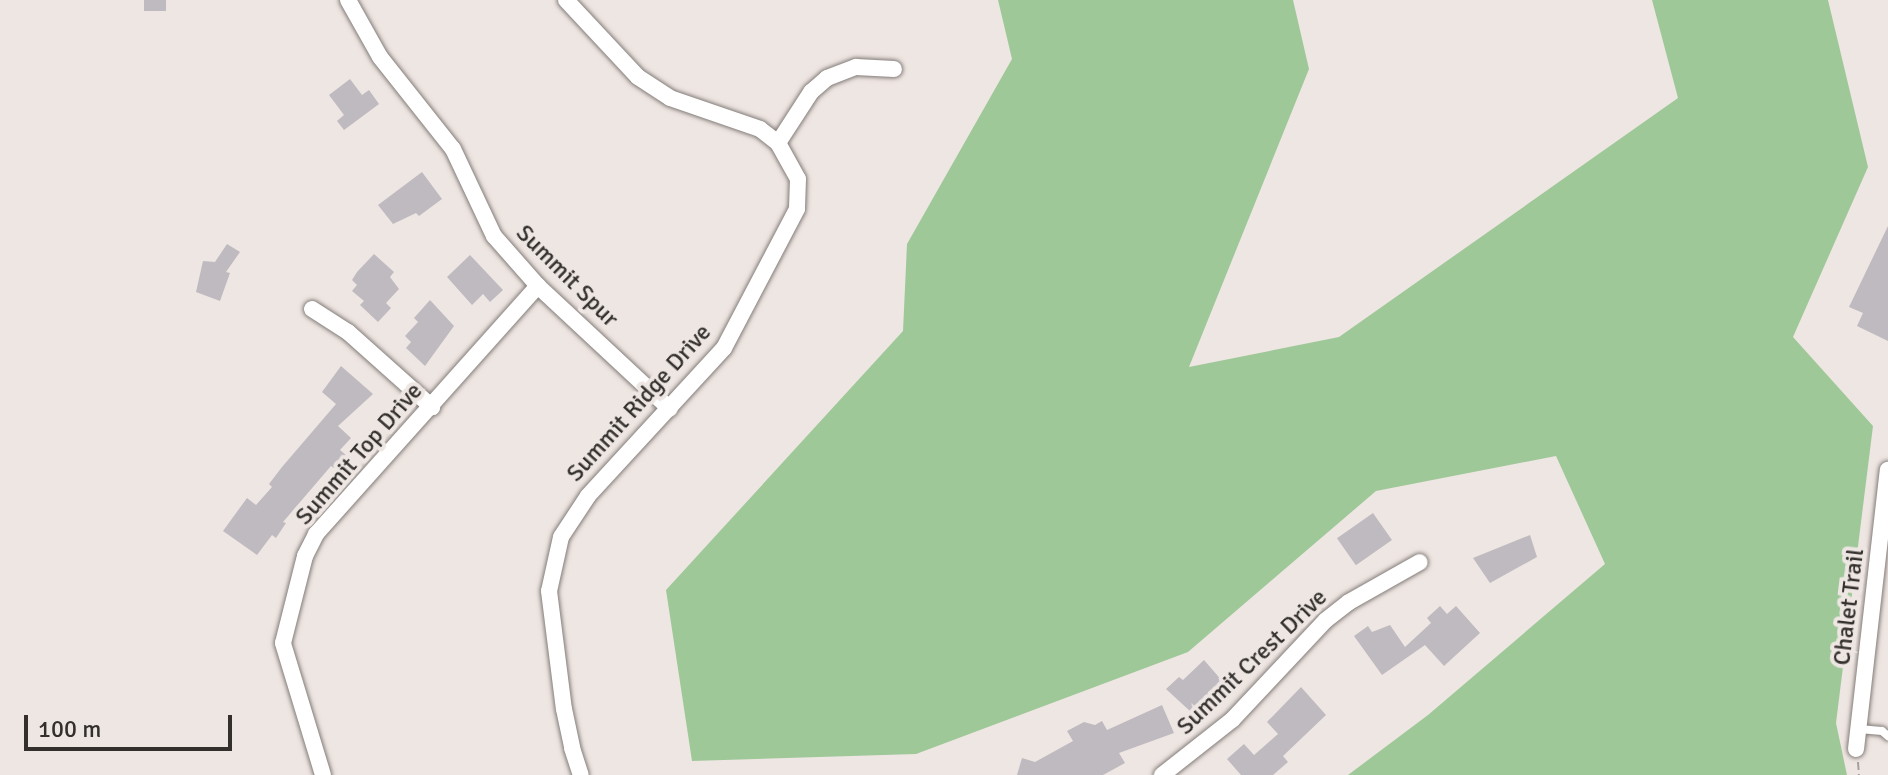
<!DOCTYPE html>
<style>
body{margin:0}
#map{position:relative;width:1888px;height:775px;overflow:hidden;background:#eee6e2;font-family:Signika,sans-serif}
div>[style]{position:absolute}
.green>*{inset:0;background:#9fc899}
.building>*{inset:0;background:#bfbac0;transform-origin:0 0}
.path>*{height:2px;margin-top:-1px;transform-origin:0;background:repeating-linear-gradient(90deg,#a6a09d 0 8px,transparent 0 12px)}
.roads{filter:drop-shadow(0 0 2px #837c79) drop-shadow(0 0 2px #837c79)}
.lane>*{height:8px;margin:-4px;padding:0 4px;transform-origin:4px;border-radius:4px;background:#fff}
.street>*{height:16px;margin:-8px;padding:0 8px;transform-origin:8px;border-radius:8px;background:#fff}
span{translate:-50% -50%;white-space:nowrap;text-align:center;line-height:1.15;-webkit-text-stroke:8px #eee6e2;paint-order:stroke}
.street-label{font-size:24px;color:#322f2d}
.scale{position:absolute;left:24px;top:715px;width:208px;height:36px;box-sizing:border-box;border:4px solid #322f2d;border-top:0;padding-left:10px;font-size:24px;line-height:28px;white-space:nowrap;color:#322f2d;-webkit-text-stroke:6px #eee6e2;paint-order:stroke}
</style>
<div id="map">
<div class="green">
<i style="clip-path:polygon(998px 0,1293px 0,1309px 69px,1189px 367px,1339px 337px,1678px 98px,1652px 0,1828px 0,1868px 167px,1793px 337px,1873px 426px,1836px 723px,1847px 775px,1348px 775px,1428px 715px,1605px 564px,1556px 456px,1376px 491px,1188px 652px,916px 754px,692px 761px,666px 590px,903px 331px,907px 244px,1012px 59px)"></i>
</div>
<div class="building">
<i style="left:144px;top:0;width:22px;height:11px"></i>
<i style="clip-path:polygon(350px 79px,362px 95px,369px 90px,379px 104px,344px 130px,337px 121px,344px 115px,329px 95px)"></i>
<i style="clip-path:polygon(422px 172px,442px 199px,419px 216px,416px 213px,393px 224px,378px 205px)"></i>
<i style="clip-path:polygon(1888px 226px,1888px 341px,1857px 326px,1863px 313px,1849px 307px)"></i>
<i style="clip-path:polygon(227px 244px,240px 252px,226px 272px,230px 273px,220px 301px,196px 292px,203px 261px,215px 262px)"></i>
<i style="clip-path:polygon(374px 254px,394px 272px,390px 277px,399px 289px,386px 303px,391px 308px,378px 322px,360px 305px,364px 301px,352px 291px,357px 285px,352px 280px,357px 272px)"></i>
<i style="clip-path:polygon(470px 255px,503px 290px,490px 302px,483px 294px,472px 305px,447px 277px)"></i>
<i style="clip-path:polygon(430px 300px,454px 326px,425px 366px,406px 348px,411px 342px,405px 336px,418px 322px,414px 318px)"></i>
<i style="clip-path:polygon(341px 366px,373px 394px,338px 426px,351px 438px,340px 450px,346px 455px,334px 468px,331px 466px,283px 522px,286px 523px,276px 538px,272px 535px,257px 555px,223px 531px,247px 498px,256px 505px,272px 487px,269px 484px,282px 467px,336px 404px,322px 392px)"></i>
<i style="left:1373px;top:513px;width:33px;height:44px;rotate:55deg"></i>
<i style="clip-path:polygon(1530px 535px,1537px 557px,1490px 583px,1473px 558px)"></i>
<i style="clip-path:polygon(1440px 606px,1447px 614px,1456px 606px,1480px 633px,1444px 666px,1425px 645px,1382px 675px,1354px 636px,1368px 626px,1372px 632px,1390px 625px,1405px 647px,1431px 623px,1427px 618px)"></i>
<i style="clip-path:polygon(1204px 660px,1224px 683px,1191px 712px,1166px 689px,1179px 677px,1183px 680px)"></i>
<i style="clip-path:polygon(1301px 687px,1326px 715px,1283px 756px,1288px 762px,1273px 775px,1241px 775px,1227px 759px,1244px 744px,1254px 755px,1278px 734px,1267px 722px)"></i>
<i style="clip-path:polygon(1162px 705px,1174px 733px,1119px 753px,1125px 763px,1103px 775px,1017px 775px,1022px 758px,1035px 762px,1073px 741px,1067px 731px,1084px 722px,1095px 725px,1102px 721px,1107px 730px)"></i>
</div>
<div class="path">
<i style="left:1858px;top:762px;width:13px;rotate:86deg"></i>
</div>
<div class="roads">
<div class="lane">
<i style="left:1859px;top:729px;width:23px;rotate:5deg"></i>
<i style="left:1882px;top:731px;width:8px;rotate:40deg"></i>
</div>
<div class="street">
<i style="left:348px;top:0;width:65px;rotate:60.7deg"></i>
<i style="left:380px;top:57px;width:117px;rotate:51.6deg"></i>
<i style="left:453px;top:149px;width:96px;rotate:64.8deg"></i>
<i style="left:494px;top:236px;width:67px;rotate:48.7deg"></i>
<i style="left:538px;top:286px;width:180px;rotate:43deg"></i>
<i style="left:566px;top:0;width:105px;rotate:46.9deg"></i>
<i style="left:638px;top:77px;width:38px;rotate:33deg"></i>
<i style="left:670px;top:98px;width:95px;rotate:19deg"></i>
<i style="left:760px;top:129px;width:23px;rotate:38deg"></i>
<i style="left:778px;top:143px;width:41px;rotate:60.9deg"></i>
<i style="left:798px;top:179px;width:30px;rotate:92deg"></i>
<i style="left:797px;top:209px;width:157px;rotate:117.7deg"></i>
<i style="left:724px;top:348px;width:201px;rotate:132.6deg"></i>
<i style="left:588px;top:496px;width:49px;rotate:123.4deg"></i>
<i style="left:561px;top:537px;width:55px;rotate:102.5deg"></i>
<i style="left:549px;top:591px;width:119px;rotate:82.8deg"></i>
<i style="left:564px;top:709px;width:40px;rotate:78deg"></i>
<i style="left:572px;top:748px;width:28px;rotate:72deg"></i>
<i style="left:778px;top:143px;width:61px;rotate:-57.1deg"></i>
<i style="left:811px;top:92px;width:21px;rotate:-41deg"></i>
<i style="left:827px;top:78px;width:31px;rotate:-21deg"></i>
<i style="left:856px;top:67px;width:38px;rotate:3deg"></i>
<i style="left:312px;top:309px;width:43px;rotate:32.6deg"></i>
<i style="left:348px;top:332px;width:113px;rotate:41.8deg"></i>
<i style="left:1856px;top:749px;width:281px;rotate:-83.5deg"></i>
<i style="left:323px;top:775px;width:138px;rotate:-106.9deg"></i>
<i style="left:283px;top:643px;width:90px;rotate:-75.8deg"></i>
<i style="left:305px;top:556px;width:25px;rotate:-63deg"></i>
<i style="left:316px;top:534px;width:333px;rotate:-48.2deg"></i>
<i style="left:1162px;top:775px;width:89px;rotate:-38.2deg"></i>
<i style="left:1232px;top:720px;width:137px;rotate:-46.8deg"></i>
<i style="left:1326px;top:620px;width:29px;rotate:-38deg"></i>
<i style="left:1349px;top:602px;width:81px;rotate:-29.4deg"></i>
</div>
</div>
<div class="street-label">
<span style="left:567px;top:276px;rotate:45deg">Summit Spur</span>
<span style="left:639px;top:403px;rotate:-48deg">Summit Ridge Drive</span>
<span style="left:359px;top:454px;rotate:-49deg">Summit Top Drive</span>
<span style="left:1849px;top:607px;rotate:-83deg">Chalet Trail</span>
<span style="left:1252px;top:662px;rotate:-44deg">Summit Crest Drive</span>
</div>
<div class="scale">100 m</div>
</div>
